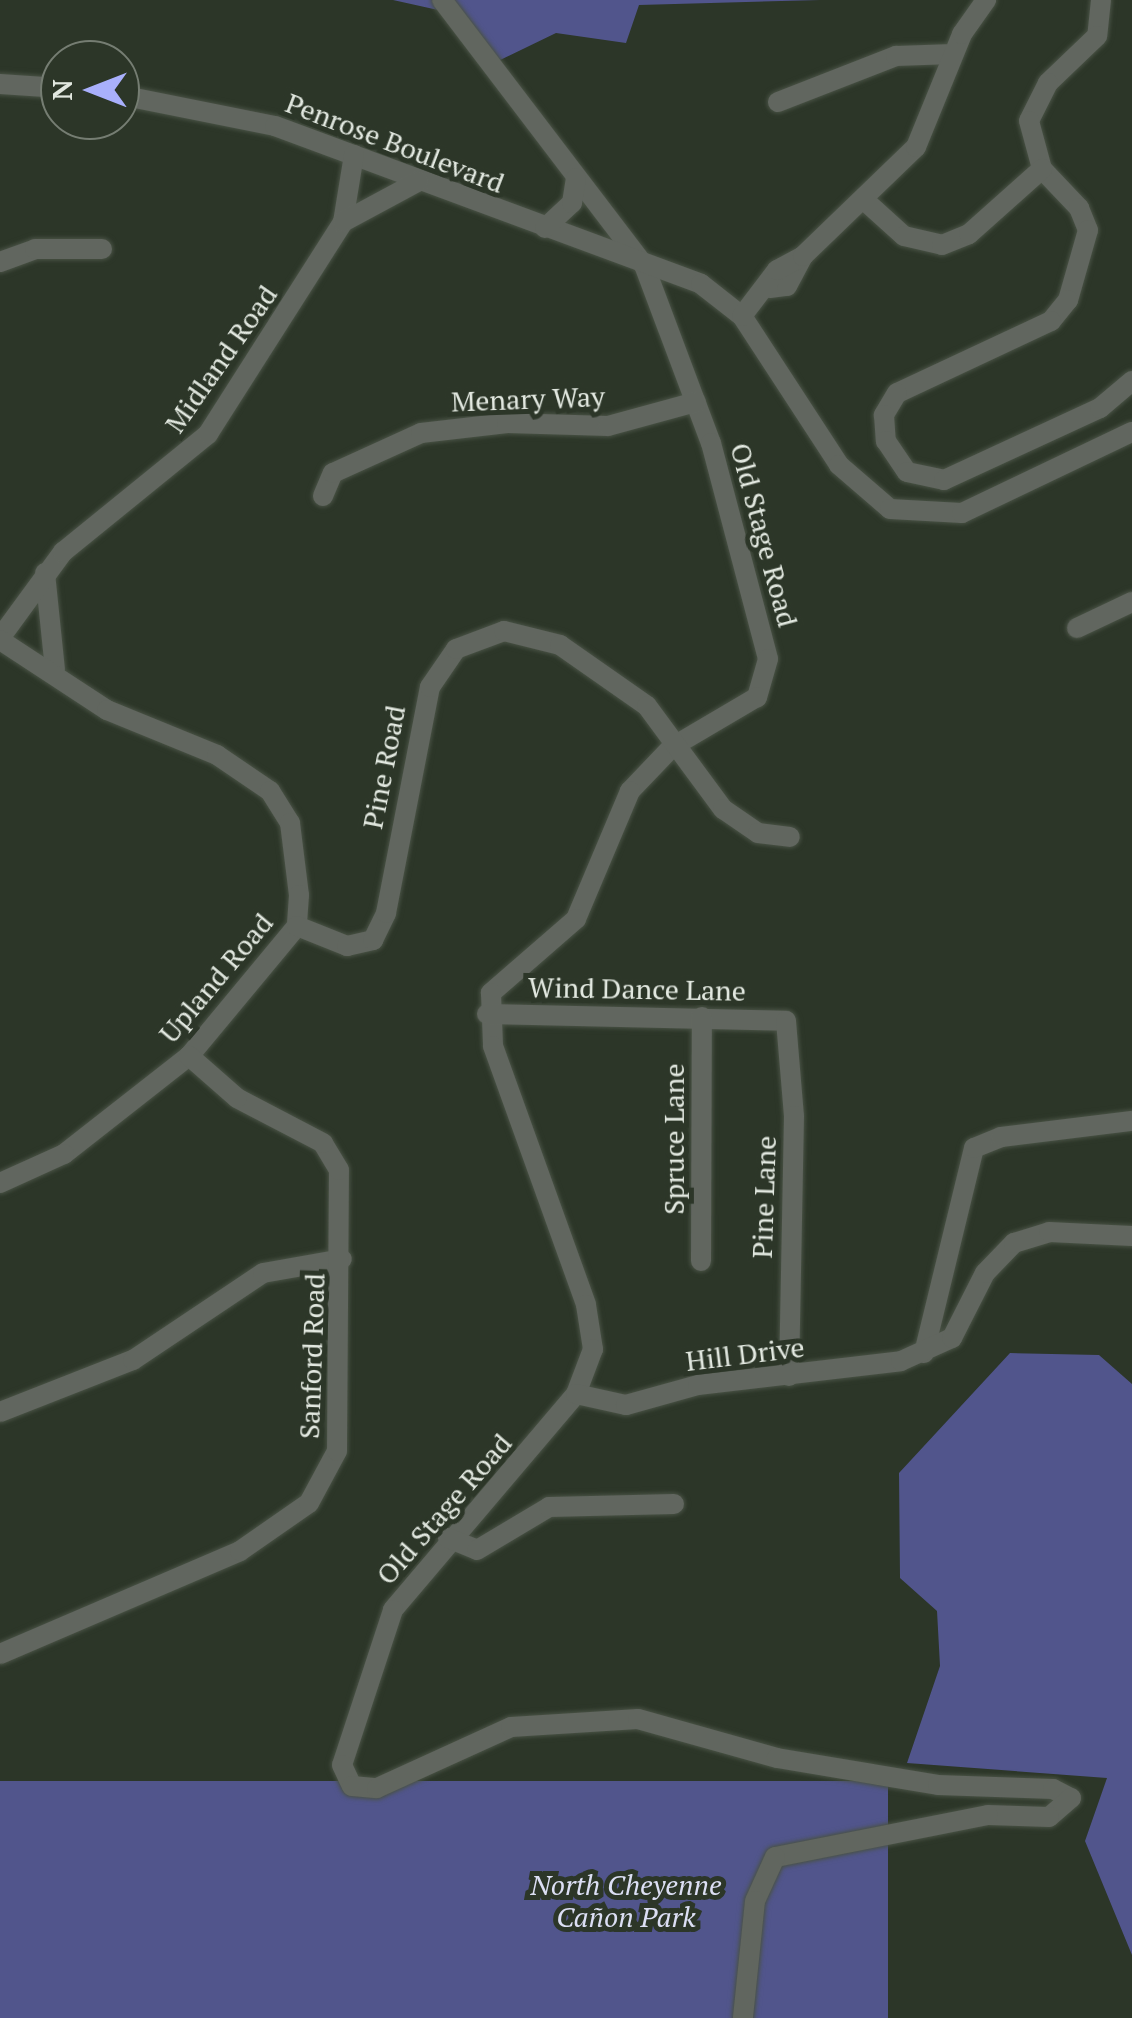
<!DOCTYPE html>
<meta charset="utf-8">
<style>
body{margin:0}
#map{position:relative;width:1132px;height:2018px;overflow:hidden;background:#2c3628;font-family:"PT Serif",serif}
div>[style]{position:absolute}
.green>*{inset:0;background:#51558c;transform-origin:0 0}
.roads{filter:drop-shadow(0 0 2px #495245) drop-shadow(0 0 2px #495245)}
.minor>*{height:20px;margin:-10px;padding:0 10px;transform-origin:10px;border-radius:10px;background:#61665f}
span{translate:-50% -50%;white-space:nowrap;text-align:center;line-height:1.15;-webkit-text-stroke:10px #2c3628;paint-order:stroke}
.street-label{font-size:28px;color:#e2e8e0}
.park-label{font-size:28px;color:#dcdff4;font-style:italic}
.north{position:absolute;left:40px;top:40px;width:100px;height:100px;box-sizing:border-box;background:#2c3628;border:2px solid #757d72;border-radius:50%;rotate:270deg;font-size:28px;font-weight:700;line-height:40px;text-align:center;color:#e2e8e0}
.north::after{content:'';display:block;margin:auto;width:35px;height:45px;background:#a9b0fc;clip-path:polygon(50% 0,100% 100%,50% 72%,0 100%)}
</style>
<div id="map">
<div class="green">
<i style="clip-path:polygon(393px 0,820px 0,639px 5px,626px 43px,556px 33px,498px 61px,438px 10px)"></i>
<i style="clip-path:polygon(1010px 1353px,1099px 1355px,1132px 1384px,1132px 1955px,1085px 1841px,1107px 1778px,907px 1763px,940px 1666px,937px 1611px,900px 1578px,899px 1473px)"></i>
<i style="left:888px;top:1781px;width:237px;height:888px;rotate:90deg"></i>
</div>
<div class="roads">
<div class="minor">
<i style="left:442px;top:0;width:333px;rotate:52.7deg"></i>
<i style="left:644px;top:265px;width:190px;rotate:69.4deg"></i>
<i style="left:711px;top:443px;width:223px;rotate:75.2deg"></i>
<i style="left:768px;top:659px;width:40px;rotate:106deg"></i>
<i style="left:757px;top:697px;width:99px;rotate:149.5deg"></i>
<i style="left:672px;top:747px;width:61px;rotate:133.7deg"></i>
<i style="left:630px;top:791px;width:139px;rotate:112.9deg"></i>
<i style="left:576px;top:919px;width:113px;rotate:139deg"></i>
<i style="left:491px;top:993px;width:53px;rotate:87.8deg"></i>
<i style="left:493px;top:1046px;width:275px;rotate:70.2deg"></i>
<i style="left:586px;top:1305px;width:45px;rotate:81deg"></i>
<i style="left:593px;top:1349px;width:48px;rotate:110.7deg"></i>
<i style="left:576px;top:1394px;width:283px;rotate:130.3deg"></i>
<i style="left:393px;top:1610px;width:163px;rotate:108.2deg"></i>
<i style="left:342px;top:1765px;width:23px;rotate:65deg"></i>
<i style="left:352px;top:1786px;width:25px;rotate:5deg"></i>
<i style="left:377px;top:1788px;width:147px;rotate:-24.5deg"></i>
<i style="left:511px;top:1727px;width:127px;rotate:-3.6deg"></i>
<i style="left:638px;top:1719px;width:144px;rotate:15.7deg"></i>
<i style="left:777px;top:1758px;width:163px;rotate:9.5deg"></i>
<i style="left:938px;top:1785px;width:115px;rotate:2deg"></i>
<i style="left:1053px;top:1789px;width:20px;rotate:27deg"></i>
<i style="left:1071px;top:1798px;width:29px;rotate:139deg"></i>
<i style="left:1049px;top:1817px;width:61px;rotate:-178.1deg"></i>
<i style="left:988px;top:1815px;width:217px;rotate:168.8deg"></i>
<i style="left:775px;top:1857px;width:48px;rotate:114.4deg"></i>
<i style="left:755px;top:1901px;width:118px;rotate:95.9deg"></i>
<i style="left:1101px;top:0;width:36px;rotate:96deg"></i>
<i style="left:1097px;top:36px;width:68px;rotate:136.2deg"></i>
<i style="left:1048px;top:83px;width:42px;rotate:116.6deg"></i>
<i style="left:1029px;top:121px;width:50px;rotate:74.8deg"></i>
<i style="left:1042px;top:169px;width:54px;rotate:46.5deg"></i>
<i style="left:1079px;top:208px;width:24px;rotate:68deg"></i>
<i style="left:1088px;top:230px;width:73px;rotate:105.9deg"></i>
<i style="left:1068px;top:300px;width:27px;rotate:129deg"></i>
<i style="left:1051px;top:321px;width:170px;rotate:154.9deg"></i>
<i style="left:897px;top:393px;width:26px;rotate:121deg"></i>
<i style="left:884px;top:415px;width:26px;rotate:86deg"></i>
<i style="left:886px;top:441px;width:37px;rotate:56deg"></i>
<i style="left:907px;top:472px;width:38px;rotate:12deg"></i>
<i style="left:944px;top:480px;width:172px;rotate:-24.8deg"></i>
<i style="left:1100px;top:408px;width:42px;rotate:-40.2deg"></i>
<i style="left:0;top:84px;width:60px;rotate:3.8deg"></i>
<i style="left:120px;top:95px;width:158px;rotate:11.3deg"></i>
<i style="left:275px;top:126px;width:454px;rotate:20.3deg"></i>
<i style="left:701px;top:284px;width:52px;rotate:38deg"></i>
<i style="left:742px;top:316px;width:178px;rotate:56.9deg"></i>
<i style="left:839px;top:465px;width:67px;rotate:40.8deg"></i>
<i style="left:890px;top:509px;width:72px;rotate:3.2deg"></i>
<i style="left:962px;top:513px;width:188px;rotate:-25.5deg"></i>
<i style="left:778px;top:102px;width:127px;rotate:-21.3deg"></i>
<i style="left:896px;top:56px;width:57px;rotate:-2deg"></i>
<i style="left:863px;top:199px;width:55px;rotate:42.1deg"></i>
<i style="left:904px;top:236px;width:39px;rotate:13deg"></i>
<i style="left:942px;top:245px;width:29px;rotate:-22deg"></i>
<i style="left:969px;top:234px;width:98px;rotate:-41.7deg"></i>
<i style="left:343px;top:222px;width:68px;rotate:-80.7deg"></i>
<i style="left:545px;top:228px;width:37px;rotate:-43deg"></i>
<i style="left:572px;top:203px;width:25px;rotate:-81deg"></i>
<i style="left:0;top:262px;width:37px;rotate:-20deg"></i>
<i style="left:35px;top:249px;width:67px"></i>
<i style="left:770px;top:288px;width:17px;rotate:-7deg"></i>
<i style="left:787px;top:286px;width:34px;rotate:-62deg"></i>
<i style="left:742px;top:316px;width:58px;rotate:-52.7deg"></i>
<i style="left:777px;top:270px;width:30px;rotate:-28deg"></i>
<i style="left:803px;top:256px;width:157px;rotate:-44deg"></i>
<i style="left:916px;top:147px;width:122px;rotate:-67.8deg"></i>
<i style="left:962px;top:34px;width:42px;rotate:-54.8deg"></i>
<i style="left:323px;top:496px;width:25px;rotate:-67deg"></i>
<i style="left:333px;top:473px;width:97px;rotate:-24.4deg"></i>
<i style="left:421px;top:433px;width:87px;rotate:-6.6deg"></i>
<i style="left:507px;top:423px;width:101px;rotate:1.7deg"></i>
<i style="left:608px;top:426px;width:91px;rotate:-15.3deg"></i>
<i style="left:45px;top:573px;width:97px;rotate:84.1deg"></i>
<i style="left:1077px;top:628px;width:61px;rotate:-25.3deg"></i>
<i style="left:0;top:638px;width:107px;rotate:-53.8deg"></i>
<i style="left:63px;top:552px;width:187px;rotate:-39.1deg"></i>
<i style="left:208px;top:434px;width:251px;rotate:-57.5deg"></i>
<i style="left:343px;top:222px;width:86px;rotate:-28.3deg"></i>
<i style="left:0;top:640px;width:128px;rotate:33.2deg"></i>
<i style="left:107px;top:710px;width:119px;rotate:22.2deg"></i>
<i style="left:217px;top:755px;width:64px;rotate:34.2deg"></i>
<i style="left:270px;top:791px;width:38px;rotate:58deg"></i>
<i style="left:290px;top:823px;width:73px;rotate:82.9deg"></i>
<i style="left:299px;top:895px;width:31px;rotate:94deg"></i>
<i style="left:297px;top:926px;width:169px;rotate:129.7deg"></i>
<i style="left:189px;top:1056px;width:159px;rotate:141.9deg"></i>
<i style="left:64px;top:1154px;width:70px;rotate:155.6deg"></i>
<i style="left:297px;top:926px;width:54px;rotate:21.8deg"></i>
<i style="left:347px;top:946px;width:27px;rotate:-13deg"></i>
<i style="left:373px;top:940px;width:30px;rotate:-64deg"></i>
<i style="left:386px;top:913px;width:230px;rotate:-79deg"></i>
<i style="left:430px;top:687px;width:46px;rotate:-55.6deg"></i>
<i style="left:456px;top:649px;width:51px;rotate:-20.6deg"></i>
<i style="left:504px;top:631px;width:58px;rotate:14deg"></i>
<i style="left:560px;top:645px;width:106px;rotate:35deg"></i>
<i style="left:647px;top:706px;width:128px;rotate:53.6deg"></i>
<i style="left:723px;top:809px;width:42px;rotate:34.4deg"></i>
<i style="left:758px;top:833px;width:32px;rotate:7deg"></i>
<i style="left:487px;top:1014px;width:299px;rotate:1.3deg"></i>
<i style="left:786px;top:1021px;width:95px;rotate:85.2deg"></i>
<i style="left:794px;top:1116px;width:260px;rotate:91.1deg"></i>
<i style="left:701px;top:1261px;width:244px;rotate:-89.8deg"></i>
<i style="left:924px;top:1353px;width:211px;rotate:-76.3deg"></i>
<i style="left:974px;top:1148px;width:29px;rotate:-22deg"></i>
<i style="left:1001px;top:1137px;width:132px;rotate:-7deg"></i>
<i style="left:576px;top:1394px;width:51px;rotate:12.4deg"></i>
<i style="left:626px;top:1405px;width:75px;rotate:-15.5deg"></i>
<i style="left:698px;top:1385px;width:204px;rotate:-6.7deg"></i>
<i style="left:901px;top:1361px;width:56px;rotate:-24.3deg"></i>
<i style="left:952px;top:1338px;width:73px;rotate:-63.1deg"></i>
<i style="left:985px;top:1273px;width:42px;rotate:-46deg"></i>
<i style="left:1014px;top:1243px;width:37px;rotate:-17deg"></i>
<i style="left:1049px;top:1232px;width:83px;rotate:2.8deg"></i>
<i style="left:0;top:1412px;width:143px;rotate:-21.4deg"></i>
<i style="left:133px;top:1360px;width:156px;rotate:-33.8deg"></i>
<i style="left:263px;top:1273px;width:80px;rotate:-10deg"></i>
<i style="left:448px;top:1538px;width:31px;rotate:22deg"></i>
<i style="left:477px;top:1550px;width:84px;rotate:-30.8deg"></i>
<i style="left:549px;top:1507px;width:125px;rotate:-1.4deg"></i>
<i style="left:0;top:1654px;width:261px;rotate:-23.2deg"></i>
<i style="left:240px;top:1551px;width:84px;rotate:-34.8deg"></i>
<i style="left:309px;top:1503px;width:59px;rotate:-61.7deg"></i>
<i style="left:337px;top:1451px;width:281px;rotate:-89.6deg"></i>
<i style="left:339px;top:1170px;width:31px;rotate:-121deg"></i>
<i style="left:323px;top:1143px;width:97px;rotate:-152.4deg"></i>
<i style="left:237px;top:1098px;width:64px;rotate:-138.8deg"></i>
</div>
</div>
<div class="street-label">
<span style="left:395px;top:143px;rotate:21deg">Penrose Boulevard</span>
<span style="left:221px;top:359px;rotate:-55deg">Midland Road</span>
<span style="left:528px;top:399px;rotate:-2deg">Menary Way</span>
<span style="left:764px;top:535px;rotate:75deg">Old Stage Road</span>
<span style="left:384px;top:767px;rotate:-79deg">Pine Road</span>
<span style="left:216px;top:978px;rotate:-50deg">Upland Road</span>
<span style="left:637px;top:989px;rotate:1deg">Wind Dance Lane</span>
<span style="left:674px;top:1139px;rotate:-90deg">Spruce Lane</span>
<span style="left:764px;top:1197px;rotate:-88deg">Pine Lane</span>
<span style="left:745px;top:1354px;rotate:-7deg">Hill Drive</span>
<span style="left:312px;top:1356px;rotate:-88deg">Sanford Road</span>
<span style="left:444px;top:1509px;rotate:-49deg">Old Stage Road</span>
</div>
<div class="park-label">
<span style="left:626px;top:1901px">North Cheyenne<br>Cañon Park</span>
</div>
<div class="north">N</div>
</div>
